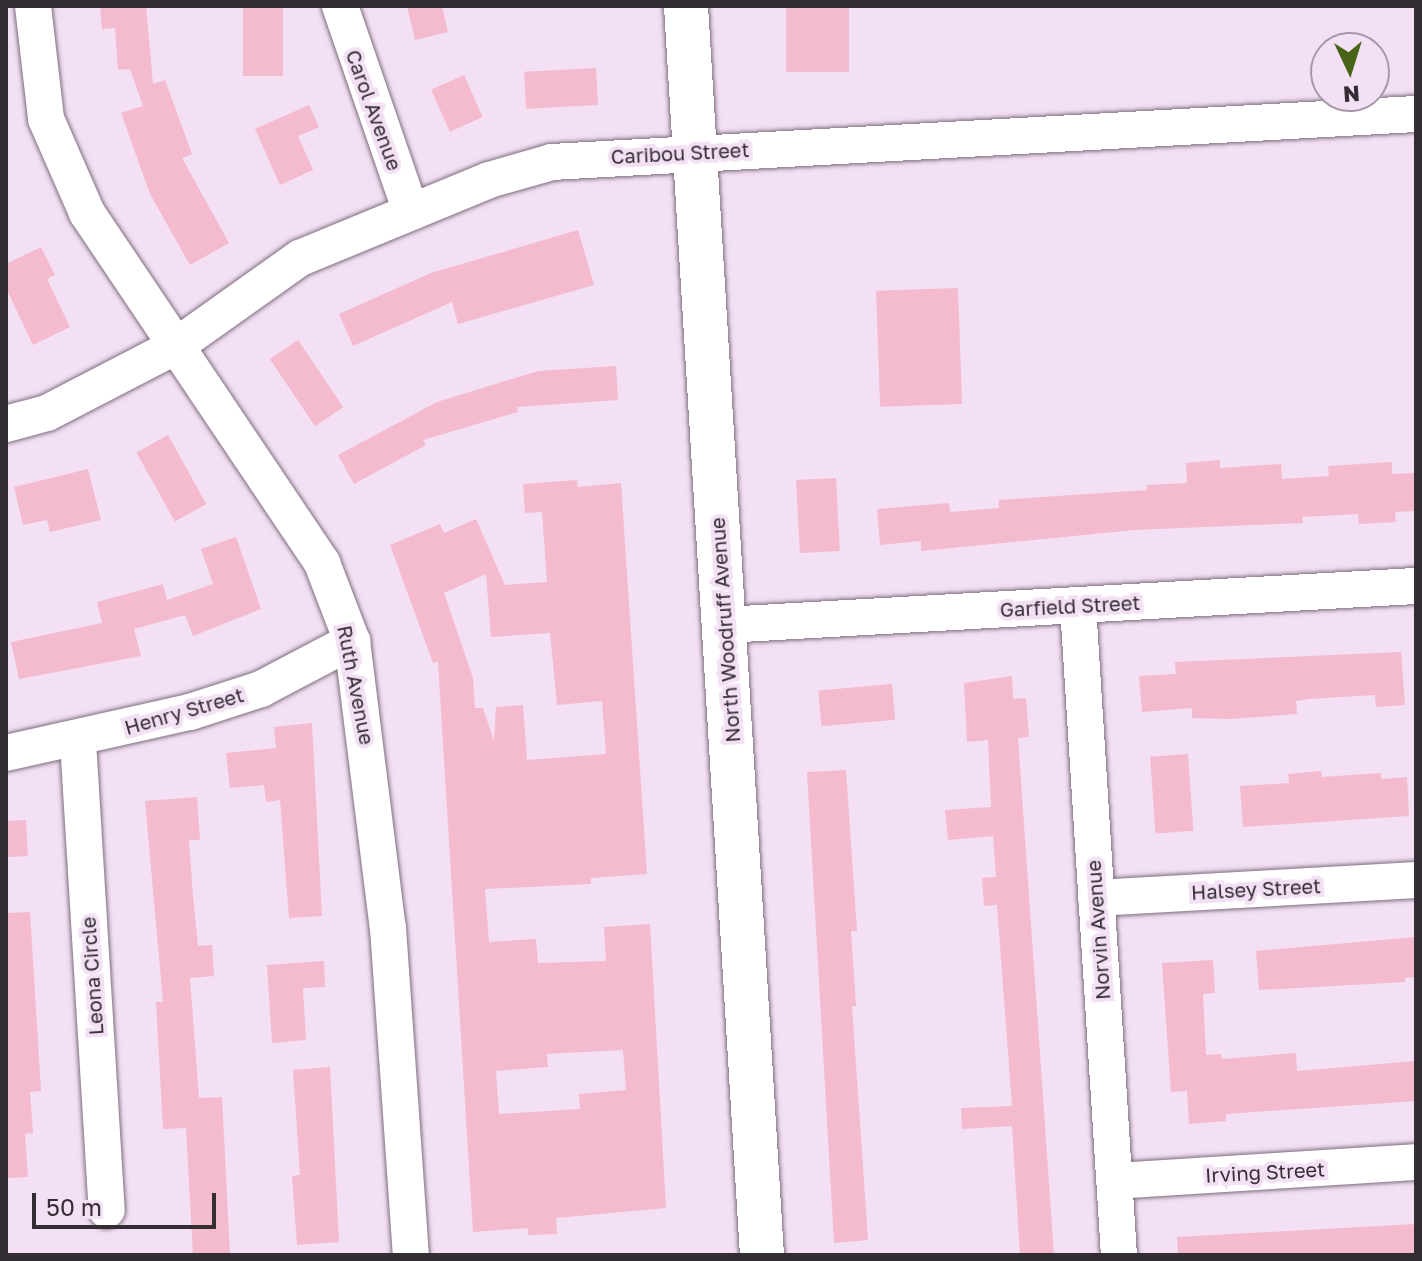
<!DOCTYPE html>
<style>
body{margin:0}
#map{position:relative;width:1422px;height:1261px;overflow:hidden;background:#f3e0f4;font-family:"Golos Text",sans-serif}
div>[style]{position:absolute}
.building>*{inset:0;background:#f4bacd;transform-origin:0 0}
.roads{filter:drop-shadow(0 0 2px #7f6d7f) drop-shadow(0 0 2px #7f6d7f)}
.minor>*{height:36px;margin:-18px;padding:0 18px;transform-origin:18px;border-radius:18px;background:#fff}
.major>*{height:44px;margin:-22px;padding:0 22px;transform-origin:22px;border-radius:22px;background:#fff}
span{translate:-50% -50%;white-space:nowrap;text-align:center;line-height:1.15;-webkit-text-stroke:8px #f3e0f4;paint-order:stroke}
.street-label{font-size:20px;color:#342d34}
.frame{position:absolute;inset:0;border:8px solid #342d34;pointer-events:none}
.north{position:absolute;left:1310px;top:32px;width:80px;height:80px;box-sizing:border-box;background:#f3e0f4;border:2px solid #a798a7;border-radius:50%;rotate:176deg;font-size:22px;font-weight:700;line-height:32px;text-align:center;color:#342d34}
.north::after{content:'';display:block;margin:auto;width:28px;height:36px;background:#486417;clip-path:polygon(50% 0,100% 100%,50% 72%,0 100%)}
.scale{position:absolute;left:32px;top:1193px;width:184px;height:36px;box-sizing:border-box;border:4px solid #342d34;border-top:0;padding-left:10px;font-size:24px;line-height:28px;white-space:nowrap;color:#342d34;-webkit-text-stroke:6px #f3e0f4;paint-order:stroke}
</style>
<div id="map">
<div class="building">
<i style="clip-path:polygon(100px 6px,146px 6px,153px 84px,165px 80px,192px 154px,182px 158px,229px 243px,190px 265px,150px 194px,121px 113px,143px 106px,130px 69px,118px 70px,115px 28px,102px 29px)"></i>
<i style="left:243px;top:6px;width:40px;height:70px"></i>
<i style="clip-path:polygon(407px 6px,442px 6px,448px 32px,415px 40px)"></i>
<i style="left:786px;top:6px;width:63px;height:66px"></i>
<i style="left:596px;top:68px;width:37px;height:72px;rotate:87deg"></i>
<i style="left:464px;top:75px;width:46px;height:36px;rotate:66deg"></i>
<i style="clip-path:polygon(309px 105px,319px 127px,298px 136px,313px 170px,280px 185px,255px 129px)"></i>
<i style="clip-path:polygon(578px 230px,594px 285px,458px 324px,452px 302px,353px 346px,339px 314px,431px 273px)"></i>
<i style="clip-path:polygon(41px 247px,55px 275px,47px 279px,70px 327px,33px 345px,6px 288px,6px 264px)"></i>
<i style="left:958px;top:288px;width:116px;height:82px;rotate:88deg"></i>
<i style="left:298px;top:340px;width:81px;height:34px;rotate:56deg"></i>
<i style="clip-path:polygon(616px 366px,618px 400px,517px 407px,518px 412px,423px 440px,426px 445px,354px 484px,338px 455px,437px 402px,538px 371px)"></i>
<i style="left:168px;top:435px;width:79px;height:36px;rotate:61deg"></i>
<i style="clip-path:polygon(1220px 460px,1220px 468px,1281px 464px,1282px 479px,1329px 476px,1328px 466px,1392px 462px,1392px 474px,1416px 473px,1416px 511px,1395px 512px,1396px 522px,1359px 524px,1358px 514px,1302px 517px,1303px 523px,1134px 530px,921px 551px,921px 541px,880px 545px,877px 509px,949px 503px,950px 512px,999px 508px,999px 500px,1147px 490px,1147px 485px,1187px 483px,1186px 463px)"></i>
<i style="clip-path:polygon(88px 469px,101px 520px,50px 532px,47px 520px,23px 525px,14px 487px)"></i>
<i style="left:836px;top:478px;width:73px;height:40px;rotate:87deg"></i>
<i style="clip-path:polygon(evenodd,577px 480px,578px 487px,621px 483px,647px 874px,591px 878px,591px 884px,485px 889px,489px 942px,536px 939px,538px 963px,606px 961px,604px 927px,650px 924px,666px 1208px,556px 1218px,557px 1234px,528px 1235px,528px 1228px,473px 1232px,438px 662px,433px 663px,390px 545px,440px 524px,444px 533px,476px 519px,505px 585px,547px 582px,542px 512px,525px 513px,523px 484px,577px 480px,486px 574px,491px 637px,550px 633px,557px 705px,602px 701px,606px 754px,527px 760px,523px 705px,496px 707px,494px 741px,483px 708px,475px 708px,473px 678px,444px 593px,486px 574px,577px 480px,623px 1050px,626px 1090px,579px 1094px,580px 1109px,499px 1114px,496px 1071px,548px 1067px,547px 1054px,623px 1050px)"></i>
<i style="clip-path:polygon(236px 537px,261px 609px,193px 636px,185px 615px,134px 629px,141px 656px,19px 679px,11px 642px,102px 623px,97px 602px,163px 584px,167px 600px,213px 584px,201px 549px)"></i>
<i style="clip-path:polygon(1401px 652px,1405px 705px,1376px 707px,1375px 695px,1309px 699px,1296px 701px,1297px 714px,1231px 719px,1192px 718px,1192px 708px,1142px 712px,1139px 676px,1176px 674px,1175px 662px)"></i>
<i style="clip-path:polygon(1012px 676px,1013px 699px,1026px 698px,1029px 737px,1018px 738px,1054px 1255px,1020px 1255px,1012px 1126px,962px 1129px,961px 1108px,1012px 1106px,997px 905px,984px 906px,982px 878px,996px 877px,993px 836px,948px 840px,945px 810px,991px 807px,988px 740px,967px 742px,964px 683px)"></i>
<i style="left:892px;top:684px;width:36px;height:74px;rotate:85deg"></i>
<i style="clip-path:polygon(312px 723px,322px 916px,289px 918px,280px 800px,266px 802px,264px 785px,230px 788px,226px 753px,276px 748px,274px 727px)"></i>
<i style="left:1188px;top:754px;width:77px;height:38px;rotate:86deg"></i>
<i style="clip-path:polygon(846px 770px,857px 931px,851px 931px,856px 1006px,852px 1006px,868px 1240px,834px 1243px,807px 772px)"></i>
<i style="clip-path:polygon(1321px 771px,1322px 777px,1381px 773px,1381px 779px,1407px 777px,1409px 816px,1243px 827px,1240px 786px,1289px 783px,1288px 774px)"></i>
<i style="clip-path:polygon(197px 797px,200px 840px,189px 840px,193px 896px,198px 946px,212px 945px,214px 976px,190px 978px,199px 1098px,222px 1097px,230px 1255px,193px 1255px,186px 1128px,163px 1129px,156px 1002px,163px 1002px,145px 801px)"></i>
<i style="left:26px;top:820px;width:36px;height:20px;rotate:87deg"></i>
<i style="clip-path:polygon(30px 912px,41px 1091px,30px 1092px,33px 1133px,25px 1134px,28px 1177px,6px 1178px,6px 913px)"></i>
<i style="clip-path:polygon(1416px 937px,1416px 977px,1405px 978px,1405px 982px,1259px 990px,1256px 951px)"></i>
<i style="clip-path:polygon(1213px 960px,1215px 993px,1203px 994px,1206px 1055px,1221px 1054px,1222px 1059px,1296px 1053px,1297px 1071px,1416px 1061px,1416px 1101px,1226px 1114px,1226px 1121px,1189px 1124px,1187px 1091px,1171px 1092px,1162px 963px)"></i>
<i style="clip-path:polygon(324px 961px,325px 987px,303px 988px,306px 1040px,272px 1043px,267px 965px)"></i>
<i style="clip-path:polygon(330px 1067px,339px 1242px,297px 1245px,292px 1176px,300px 1175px,293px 1070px)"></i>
<i style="clip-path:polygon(1416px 1224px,1416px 1255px,1178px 1255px,1177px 1237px)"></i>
</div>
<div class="roads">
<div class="minor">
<i style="left:33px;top:6px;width:114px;rotate:83.4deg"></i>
<i style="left:46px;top:119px;width:103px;rotate:66.4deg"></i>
<i style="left:87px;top:213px;width:422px;rotate:56.1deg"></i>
<i style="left:322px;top:563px;width:84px;rotate:69deg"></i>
<i style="left:352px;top:641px;width:289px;rotate:82.9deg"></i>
<i style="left:388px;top:928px;width:328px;rotate:86deg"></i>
<i style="left:340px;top:6px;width:218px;rotate:71deg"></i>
<i style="left:6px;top:424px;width:42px;rotate:-15deg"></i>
<i style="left:47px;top:413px;width:145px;rotate:-27.4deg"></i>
<i style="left:176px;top:346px;width:152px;rotate:-35.4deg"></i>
<i style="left:300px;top:258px;width:204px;rotate:-22.4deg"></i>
<i style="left:489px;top:180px;width:66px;rotate:-15.9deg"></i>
<i style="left:552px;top:162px;width:865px;rotate:-3.18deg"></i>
<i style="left:1078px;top:606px;width:650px;rotate:86.39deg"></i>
<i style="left:724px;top:625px;width:693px;rotate:-3.23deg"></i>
<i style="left:78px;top:741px;width:470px;rotate:86.5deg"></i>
<i style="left:6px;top:753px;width:189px;rotate:-12.6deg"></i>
<i style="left:190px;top:712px;width:75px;rotate:-17.9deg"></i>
<i style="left:261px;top:689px;width:103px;rotate:-27.8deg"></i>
<i style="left:1096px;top:898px;width:321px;rotate:-3.2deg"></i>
<i style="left:1115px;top:1181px;width:302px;rotate:-3.6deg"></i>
</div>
<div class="major">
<i style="left:686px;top:6px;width:1251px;rotate:86.52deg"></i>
</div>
</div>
<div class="street-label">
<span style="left:374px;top:110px;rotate:70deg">Carol Avenue</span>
<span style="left:680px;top:153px;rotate:-3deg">Caribou Street</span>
<span style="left:1070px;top:606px;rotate:-3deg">Garfield Street</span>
<span style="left:725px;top:630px;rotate:-94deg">North Woodruff Avenue</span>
<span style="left:356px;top:685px;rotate:79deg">Ruth Avenue</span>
<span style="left:184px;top:711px;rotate:-16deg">Henry Street</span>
<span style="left:1256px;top:889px;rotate:-3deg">Halsey Street</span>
<span style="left:1098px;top:930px;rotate:-94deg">Norvin Avenue</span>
<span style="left:92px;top:976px;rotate:-94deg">Leona Circle</span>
<span style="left:1265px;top:1172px;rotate:-3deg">Irving Street</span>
</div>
<div class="frame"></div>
<div class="north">N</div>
<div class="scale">50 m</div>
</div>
